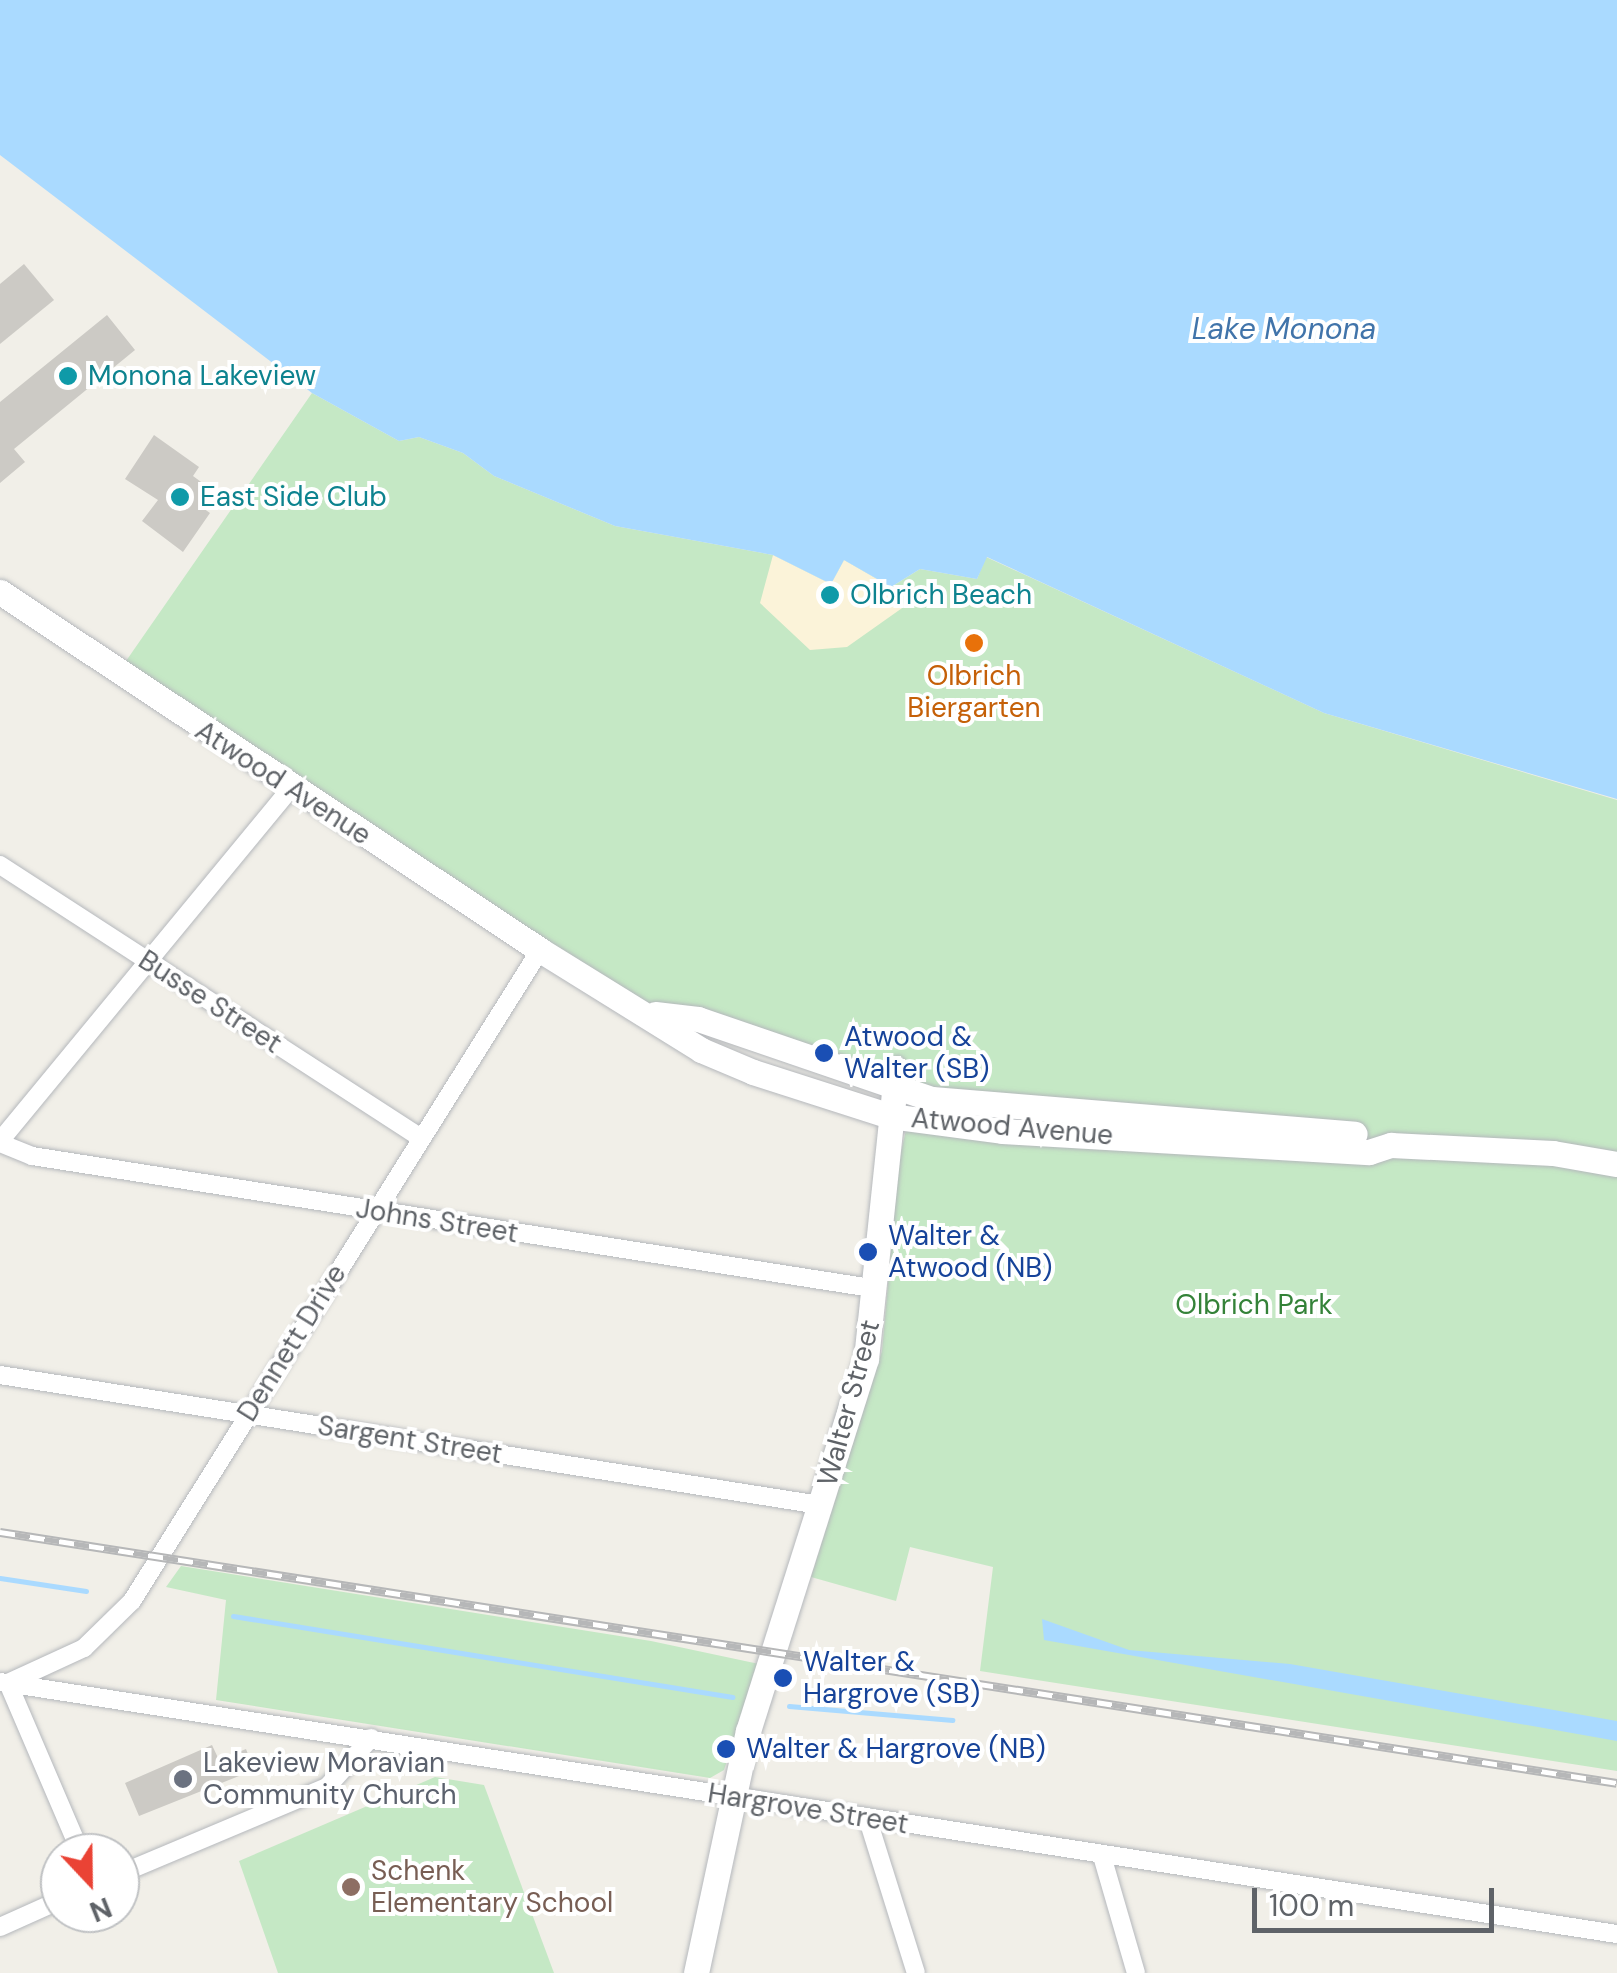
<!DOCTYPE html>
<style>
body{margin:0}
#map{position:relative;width:1617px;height:1973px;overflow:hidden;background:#f1efe8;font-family:"DM Sans",sans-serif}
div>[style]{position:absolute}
.green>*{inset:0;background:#c5e8c5}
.sand>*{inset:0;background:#fbf3d9}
.water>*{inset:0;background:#aadaff}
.stream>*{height:5px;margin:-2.5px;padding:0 2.5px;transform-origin:2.5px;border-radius:2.5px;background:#aadaff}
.building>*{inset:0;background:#cccac5}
.roads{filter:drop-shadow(0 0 2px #b5b8bc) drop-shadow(0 0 2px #b5b8bc)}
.street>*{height:18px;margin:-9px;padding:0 9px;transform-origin:9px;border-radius:9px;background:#fff}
.secondary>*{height:25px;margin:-12.5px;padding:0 12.5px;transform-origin:12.5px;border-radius:12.5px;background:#fff}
.rail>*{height:9px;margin-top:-4.5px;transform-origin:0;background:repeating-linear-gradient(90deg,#fff 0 15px,#b6b7b8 0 30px);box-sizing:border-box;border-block:2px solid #b6b7b8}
.dots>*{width:28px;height:28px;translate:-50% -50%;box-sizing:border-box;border:5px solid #fff;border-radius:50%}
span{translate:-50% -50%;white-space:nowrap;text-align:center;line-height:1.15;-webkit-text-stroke:8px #fff;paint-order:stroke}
.culture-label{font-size:28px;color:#0d838f}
.left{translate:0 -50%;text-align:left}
.food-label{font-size:28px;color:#c56008}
.street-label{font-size:28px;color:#5f6368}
.transit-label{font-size:28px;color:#164399}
.park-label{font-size:28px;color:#348238}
.worship-label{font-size:28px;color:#5b616d}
.education-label{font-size:28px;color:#785e54}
.water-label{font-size:30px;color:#4174aa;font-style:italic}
.north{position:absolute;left:40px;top:1833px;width:100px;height:100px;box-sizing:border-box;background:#fff;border:2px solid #bfc1c3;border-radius:50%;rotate:158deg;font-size:28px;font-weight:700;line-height:40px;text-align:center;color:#5f6368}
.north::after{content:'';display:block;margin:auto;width:35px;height:45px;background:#ea4335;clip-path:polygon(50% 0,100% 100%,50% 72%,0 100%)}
.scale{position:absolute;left:1252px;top:1888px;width:242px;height:45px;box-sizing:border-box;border:5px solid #5f6368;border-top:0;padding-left:12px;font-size:30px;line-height:35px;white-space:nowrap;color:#5f6368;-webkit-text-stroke:8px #fff;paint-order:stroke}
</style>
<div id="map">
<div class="green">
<i style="clip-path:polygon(312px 393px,399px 441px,419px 437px,463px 453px,494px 476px,615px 526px,773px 555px,831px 584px,844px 560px,891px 587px,920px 569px,977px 579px,986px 557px,1324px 713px,1617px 800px,1617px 1771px,980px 1671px,993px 1567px,910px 1547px,896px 1601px,811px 1577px,882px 1351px,899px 1161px,916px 1086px,655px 1014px,117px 674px)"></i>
<i style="clip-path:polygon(181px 1566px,651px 1641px,759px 1664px,724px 1770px,710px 1778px,216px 1700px,226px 1600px,166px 1587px)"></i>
<i style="clip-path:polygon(435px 1777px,484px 1785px,554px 1973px,278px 1973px,239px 1861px)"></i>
</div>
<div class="sand">
<i style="clip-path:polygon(773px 555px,831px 584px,844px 560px,891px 587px,905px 606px,847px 647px,810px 650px,760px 603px)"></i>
</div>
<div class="water">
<i style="clip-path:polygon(0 0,1617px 0,1617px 799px,1324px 713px,987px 557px,977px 579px,920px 569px,891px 587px,844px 560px,831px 584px,773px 555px,615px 526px,494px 476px,463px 453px,419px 437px,399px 441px,312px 393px,0 155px)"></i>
<i style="clip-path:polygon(1042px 1619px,1129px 1650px,1290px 1664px,1617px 1721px,1617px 1741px,1044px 1640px)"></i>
</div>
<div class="stream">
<i style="left:0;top:1578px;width:87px;rotate:8.6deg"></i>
<i style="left:233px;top:1616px;width:506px;rotate:9.22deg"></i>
<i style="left:789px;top:1706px;width:164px;rotate:4.9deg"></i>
</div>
<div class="building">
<i style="clip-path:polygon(24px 264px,54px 300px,0 344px,0 284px)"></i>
<i style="clip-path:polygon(107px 315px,135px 350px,14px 449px,25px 462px,0 483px,0 402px)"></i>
<i style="clip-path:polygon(154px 435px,199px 467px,193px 476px,212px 490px,200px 506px,210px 513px,183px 552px,142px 521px,158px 500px,125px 479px)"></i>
<i style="clip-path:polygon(212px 1745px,219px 1760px,246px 1749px,254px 1770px,139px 1816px,125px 1783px)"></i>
</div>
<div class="roads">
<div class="street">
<i style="left:0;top:865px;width:502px;rotate:32.96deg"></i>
<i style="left:894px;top:1091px;width:26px;rotate:-83deg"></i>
<i style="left:0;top:1141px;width:456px;rotate:-50.5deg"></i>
<i style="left:0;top:1143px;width:35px;rotate:22deg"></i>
<i style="left:32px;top:1156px;width:855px;rotate:8.94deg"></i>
<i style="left:0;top:1375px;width:830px;rotate:9.01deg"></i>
<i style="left:0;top:1682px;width:1637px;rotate:8.86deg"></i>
<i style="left:8px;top:1683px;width:84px;rotate:-24.7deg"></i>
<i style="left:84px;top:1648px;width:67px;rotate:-44.4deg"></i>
<i style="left:132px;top:1601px;width:768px;rotate:-57.92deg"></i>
<i style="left:8px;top:1683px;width:185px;rotate:66.8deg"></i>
<i style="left:868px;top:1820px;width:160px;rotate:72.6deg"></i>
<i style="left:1102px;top:1856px;width:122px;rotate:73.8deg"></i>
<i style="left:120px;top:1874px;width:225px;rotate:-22.8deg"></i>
<i style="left:327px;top:1787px;width:66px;rotate:-48.1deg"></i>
<i style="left:0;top:1927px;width:66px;rotate:-24.2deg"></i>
</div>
<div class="secondary">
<i style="left:0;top:592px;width:648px;rotate:33.54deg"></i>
<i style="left:540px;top:950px;width:190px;rotate:31.8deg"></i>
<i style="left:701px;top:1050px;width:56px;rotate:22.9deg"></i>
<i style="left:753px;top:1072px;width:144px;rotate:17.8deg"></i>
<i style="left:890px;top:1116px;width:113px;rotate:7.6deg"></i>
<i style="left:1002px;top:1131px;width:368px;rotate:3.3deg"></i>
<i style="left:1369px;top:1152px;width:23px;rotate:-18deg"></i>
<i style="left:1391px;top:1145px;width:162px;rotate:2.8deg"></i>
<i style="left:1553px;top:1153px;width:65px;rotate:9.8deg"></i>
<i style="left:655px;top:1014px;width:43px;rotate:6.6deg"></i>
<i style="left:698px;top:1019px;width:247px;rotate:18.9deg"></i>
<i style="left:932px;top:1099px;width:424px;rotate:4.7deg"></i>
<i style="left:696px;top:1973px;width:248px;rotate:-77.9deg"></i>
<i style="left:748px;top:1731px;width:390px;rotate:-72.4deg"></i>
<i style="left:866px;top:1359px;width:269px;rotate:-84deg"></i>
</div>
</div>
<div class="rail">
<i style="left:0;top:1532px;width:1636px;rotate:8.82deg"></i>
</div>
<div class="dots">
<i style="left:68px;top:376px;background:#0f9aa8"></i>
<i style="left:180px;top:497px;background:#0f9aa8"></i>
<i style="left:830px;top:595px;background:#0f9aa8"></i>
<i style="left:974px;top:643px;background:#e8710a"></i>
<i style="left:824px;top:1053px;background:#1a4fb4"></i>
<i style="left:868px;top:1252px;background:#1a4fb4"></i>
<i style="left:783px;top:1678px;background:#1a4fb4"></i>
<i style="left:726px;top:1749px;background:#1a4fb4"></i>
<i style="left:183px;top:1779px;background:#6b7280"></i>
<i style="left:351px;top:1887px;background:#8d6e63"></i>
</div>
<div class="culture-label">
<span class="left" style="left:88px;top:376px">Monona Lakeview</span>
<span class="left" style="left:200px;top:497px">East Side Club</span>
<span class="left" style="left:850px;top:595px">Olbrich Beach</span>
</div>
<div class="food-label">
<span style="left:974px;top:692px">Olbrich<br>Biergarten</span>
</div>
<div class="street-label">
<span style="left:283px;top:783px;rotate:33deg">Atwood Avenue</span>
<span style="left:210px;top:1002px;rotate:33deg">Busse Street</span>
<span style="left:1012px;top:1127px;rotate:5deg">Atwood Avenue</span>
<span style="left:437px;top:1221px;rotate:9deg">Johns Street</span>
<span style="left:292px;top:1343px;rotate:-58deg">Dennett Drive</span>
<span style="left:849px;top:1403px;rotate:-75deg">Walter Street</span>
<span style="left:410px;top:1440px;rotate:9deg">Sargent Street</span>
<span style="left:808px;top:1809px;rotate:9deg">Hargrove Street</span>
</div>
<div class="transit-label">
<span class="left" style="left:844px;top:1053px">Atwood &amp;<br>Walter (SB)</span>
<span class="left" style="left:888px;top:1252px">Walter &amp;<br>Atwood (NB)</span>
<span class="left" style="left:803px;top:1678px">Walter &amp;<br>Hargrove (SB)</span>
<span class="left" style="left:746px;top:1749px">Walter &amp; Hargrove (NB)</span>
</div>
<div class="park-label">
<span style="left:1254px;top:1305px">Olbrich Park</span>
</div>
<div class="worship-label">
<span class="left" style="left:203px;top:1779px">Lakeview Moravian<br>Community Church</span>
</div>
<div class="education-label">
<span class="left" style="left:371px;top:1887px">Schenk<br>Elementary School</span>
</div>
<div class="water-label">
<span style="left:1284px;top:329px">Lake Monona</span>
</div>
<div class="north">N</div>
<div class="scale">100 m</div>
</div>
